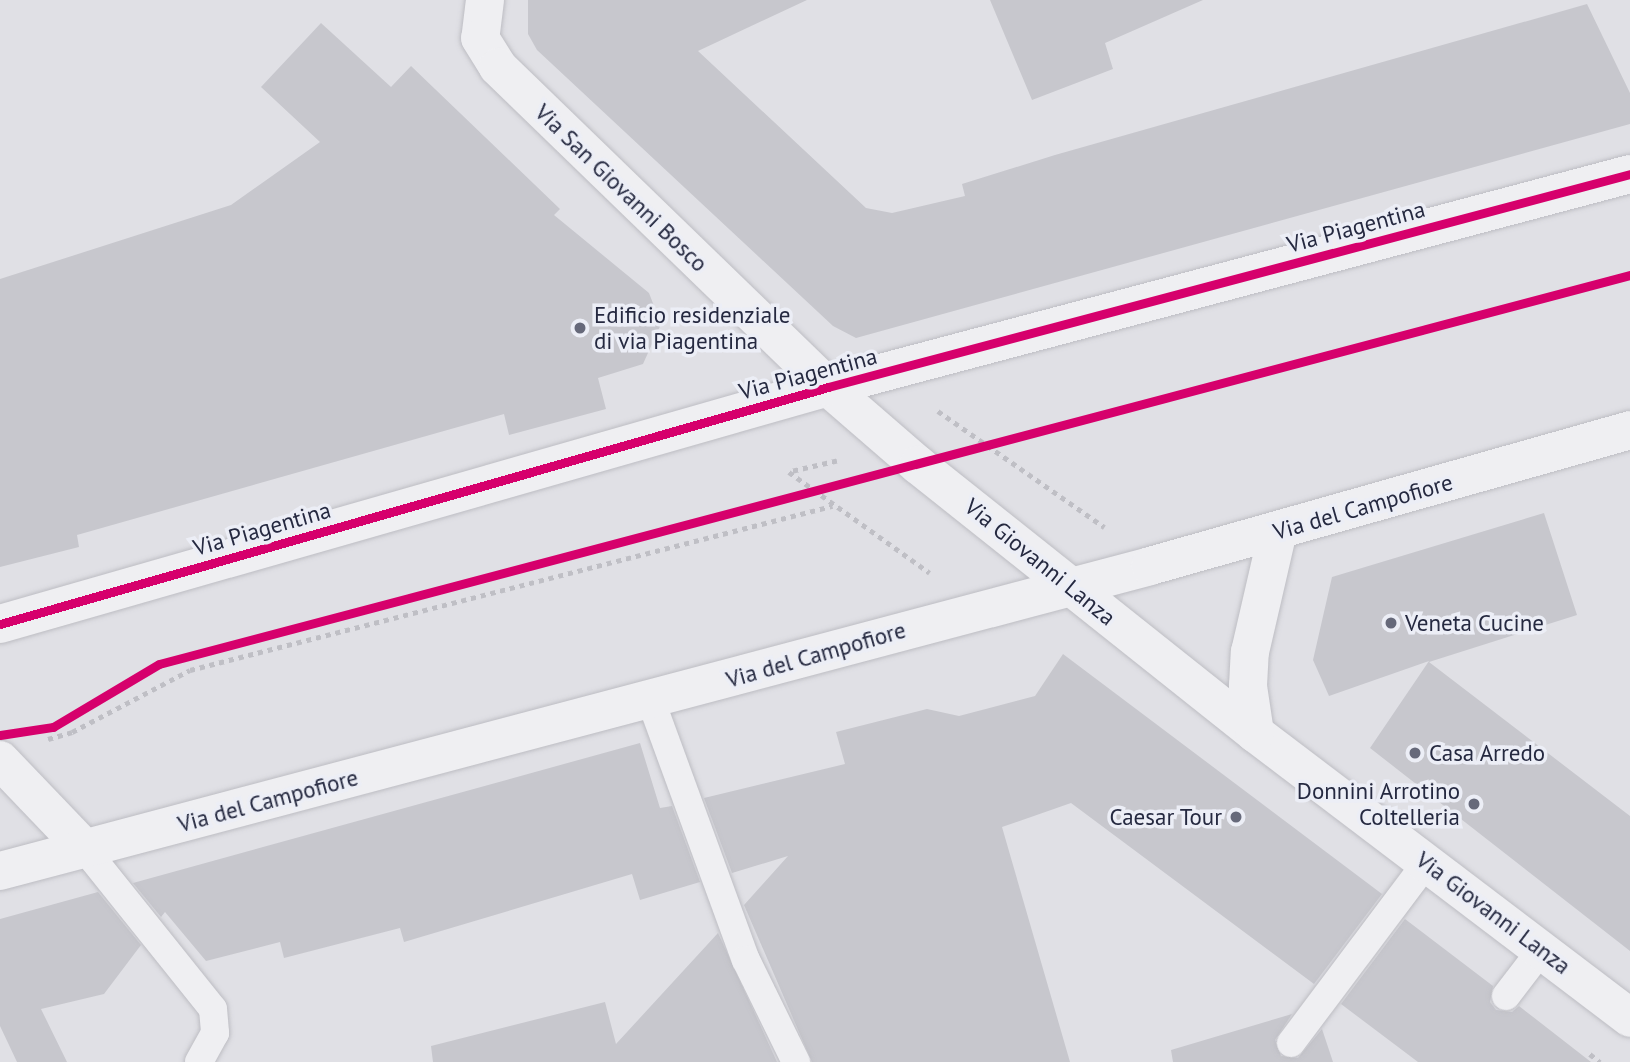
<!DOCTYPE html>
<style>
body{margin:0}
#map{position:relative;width:1630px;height:1062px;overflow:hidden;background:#e0e0e5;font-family:"PT Sans",sans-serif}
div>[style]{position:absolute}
.building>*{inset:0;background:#c7c7cd}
.path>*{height:4.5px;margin-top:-2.25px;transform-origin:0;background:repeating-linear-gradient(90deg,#bfbfc5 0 5px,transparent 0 10px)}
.roads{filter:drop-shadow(0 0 2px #bdbdc3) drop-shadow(0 0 2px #bdbdc3)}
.service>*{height:28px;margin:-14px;padding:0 14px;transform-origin:14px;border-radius:14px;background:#efeff2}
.minor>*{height:38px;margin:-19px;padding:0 19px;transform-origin:19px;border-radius:19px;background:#efeff2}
.tertiary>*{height:38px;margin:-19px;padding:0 19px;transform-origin:19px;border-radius:19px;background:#efeff2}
.cycleway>*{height:9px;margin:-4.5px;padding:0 4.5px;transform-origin:4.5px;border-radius:4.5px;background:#d6006c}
.dots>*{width:19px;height:19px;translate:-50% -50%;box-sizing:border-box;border:4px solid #eceef6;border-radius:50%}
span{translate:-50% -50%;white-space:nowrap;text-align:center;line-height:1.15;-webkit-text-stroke:7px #eceef6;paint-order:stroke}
.street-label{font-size:23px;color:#252940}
.poi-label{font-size:23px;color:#252940}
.left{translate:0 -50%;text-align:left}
.right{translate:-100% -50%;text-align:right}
</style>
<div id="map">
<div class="building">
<i style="clip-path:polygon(528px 0,807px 0,698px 51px,866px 208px,892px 213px,965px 196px,962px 184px,1055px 155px,1587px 4px,1630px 93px,1630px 124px,856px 338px,833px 326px,537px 50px,528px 34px)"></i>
<i style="clip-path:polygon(990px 0,1203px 0,1105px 43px,1113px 69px,1032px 100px)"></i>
<i style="clip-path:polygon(321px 23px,391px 87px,411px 66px,560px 209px,554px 215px,649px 293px,661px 324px,643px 364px,598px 378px,606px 409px,509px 435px,504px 414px,77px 535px,79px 547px,0 567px,0 279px,231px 205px,320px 142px,261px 87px)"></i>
<i style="clip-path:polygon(1544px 513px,1577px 615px,1429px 662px,1630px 816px,1630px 951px,1370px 748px,1429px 661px,1329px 696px,1313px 660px,1332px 577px)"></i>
<i style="clip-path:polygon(1063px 654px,1382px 894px,1314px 984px,1071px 803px,1002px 827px,1070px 1062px,812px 1062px,744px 905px,788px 856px,732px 873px,704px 798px,845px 764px,836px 732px,927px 709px,959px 716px,1035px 696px)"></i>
<i style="clip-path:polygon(640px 743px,660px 808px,672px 806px,700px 882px,640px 900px,632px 874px,404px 942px,400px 928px,284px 958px,280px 942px,206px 961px,165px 912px,161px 917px,133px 883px)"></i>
<i style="clip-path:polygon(98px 892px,141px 945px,104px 994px,41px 1009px,67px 1062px,17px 1062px,0 1026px,0 919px)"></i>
<i style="clip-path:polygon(1405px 919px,1493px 986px,1490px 1002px,1496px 1010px,1512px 1012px,1519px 1006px,1591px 1062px,1418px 1062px,1341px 1004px)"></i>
<i style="clip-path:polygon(718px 933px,777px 1062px,433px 1062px,431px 1046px,605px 1002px,616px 1044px)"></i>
<i style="clip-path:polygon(1292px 1014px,1275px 1040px,1281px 1056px,1298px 1058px,1322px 1029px,1333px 1062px,1173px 1062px,1171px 1050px)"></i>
</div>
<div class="path">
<i style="left:938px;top:411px;width:203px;rotate:34.9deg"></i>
<i style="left:837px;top:461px;width:49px;rotate:167.1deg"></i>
<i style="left:789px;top:472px;width:173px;rotate:35.6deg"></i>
<i style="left:48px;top:739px;width:25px;rotate:-16deg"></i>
<i style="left:72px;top:732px;width:133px;rotate:-27.7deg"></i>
<i style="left:190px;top:670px;width:663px;rotate:-14.33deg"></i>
<i style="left:1590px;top:1054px;width:13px;rotate:39deg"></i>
</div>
<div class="roads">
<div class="service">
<i style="left:651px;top:701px;width:276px;rotate:69.9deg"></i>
<i style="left:746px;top:960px;width:114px;rotate:63.9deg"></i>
<i style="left:84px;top:848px;width:206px;rotate:51.3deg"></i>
<i style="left:213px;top:1009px;width:24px;rotate:85deg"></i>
<i style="left:215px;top:1033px;width:33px;rotate:119deg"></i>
<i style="left:1506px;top:996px;width:59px;rotate:-52.5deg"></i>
<i style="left:1291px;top:1043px;width:226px;rotate:-53.1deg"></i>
</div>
<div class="minor">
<i style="left:485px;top:0;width:38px;rotate:97deg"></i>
<i style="left:480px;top:38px;width:34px;rotate:58deg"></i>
<i style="left:498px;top:67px;width:460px;rotate:44.1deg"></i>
<i style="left:828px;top:387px;width:119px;rotate:40.9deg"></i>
<i style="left:918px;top:465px;width:431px;rotate:38.5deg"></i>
<i style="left:1255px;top:733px;width:471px;rotate:37.2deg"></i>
<i style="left:1255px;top:733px;width:48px;rotate:-98.5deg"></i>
<i style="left:1248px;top:686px;width:34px;rotate:-87deg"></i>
<i style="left:1250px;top:652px;width:124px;rotate:-77deg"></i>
<i style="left:0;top:760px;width:122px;rotate:46.3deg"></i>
</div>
<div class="tertiary">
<i style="left:0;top:624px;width:861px;rotate:-15.97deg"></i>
<i style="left:828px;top:387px;width:830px;rotate:-14.87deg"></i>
<i style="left:0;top:871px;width:1190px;rotate:-14.85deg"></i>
<i style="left:1150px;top:566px;width:499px;rotate:-15.8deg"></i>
</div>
</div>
<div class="cycleway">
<i style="left:0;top:624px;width:861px;rotate:-15.97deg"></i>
<i style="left:828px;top:387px;width:830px;rotate:-14.87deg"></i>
<i style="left:0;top:735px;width:54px;rotate:-8.6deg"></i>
<i style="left:53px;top:727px;width:123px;rotate:-30.7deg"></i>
<i style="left:159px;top:664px;width:1522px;rotate:-14.81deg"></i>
</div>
<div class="dots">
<i style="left:580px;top:328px;background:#66697a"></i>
<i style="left:1391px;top:623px;background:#66697a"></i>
<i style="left:1415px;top:753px;background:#66697a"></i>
<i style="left:1474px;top:804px;background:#66697a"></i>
<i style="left:1236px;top:817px;background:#66697a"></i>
</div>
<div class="street-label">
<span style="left:621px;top:188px;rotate:44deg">Via San Giovanni Bosco</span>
<span style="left:1356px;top:227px;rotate:-15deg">Via Piagentina</span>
<span style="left:808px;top:374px;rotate:-15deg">Via Piagentina</span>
<span style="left:1363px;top:507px;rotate:-16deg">Via del Campofiore</span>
<span style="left:262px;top:529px;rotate:-16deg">Via Piagentina</span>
<span style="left:1040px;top:562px;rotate:39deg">Via Giovanni Lanza</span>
<span style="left:816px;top:655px;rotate:-16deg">Via del Campofiore</span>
<span style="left:268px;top:801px;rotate:-15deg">Via del Campofiore</span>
<span style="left:1493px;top:913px;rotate:37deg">Via Giovanni Lanza</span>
</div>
<div class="poi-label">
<span class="left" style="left:594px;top:328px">Edificio residenziale<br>di via Piagentina</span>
<span class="left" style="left:1405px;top:623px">Veneta Cucine</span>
<span class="left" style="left:1429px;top:753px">Casa Arredo</span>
<span class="right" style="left:1460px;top:804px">Donnini Arrotino<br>Coltelleria</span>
<span class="right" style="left:1222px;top:817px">Caesar Tour</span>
</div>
</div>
